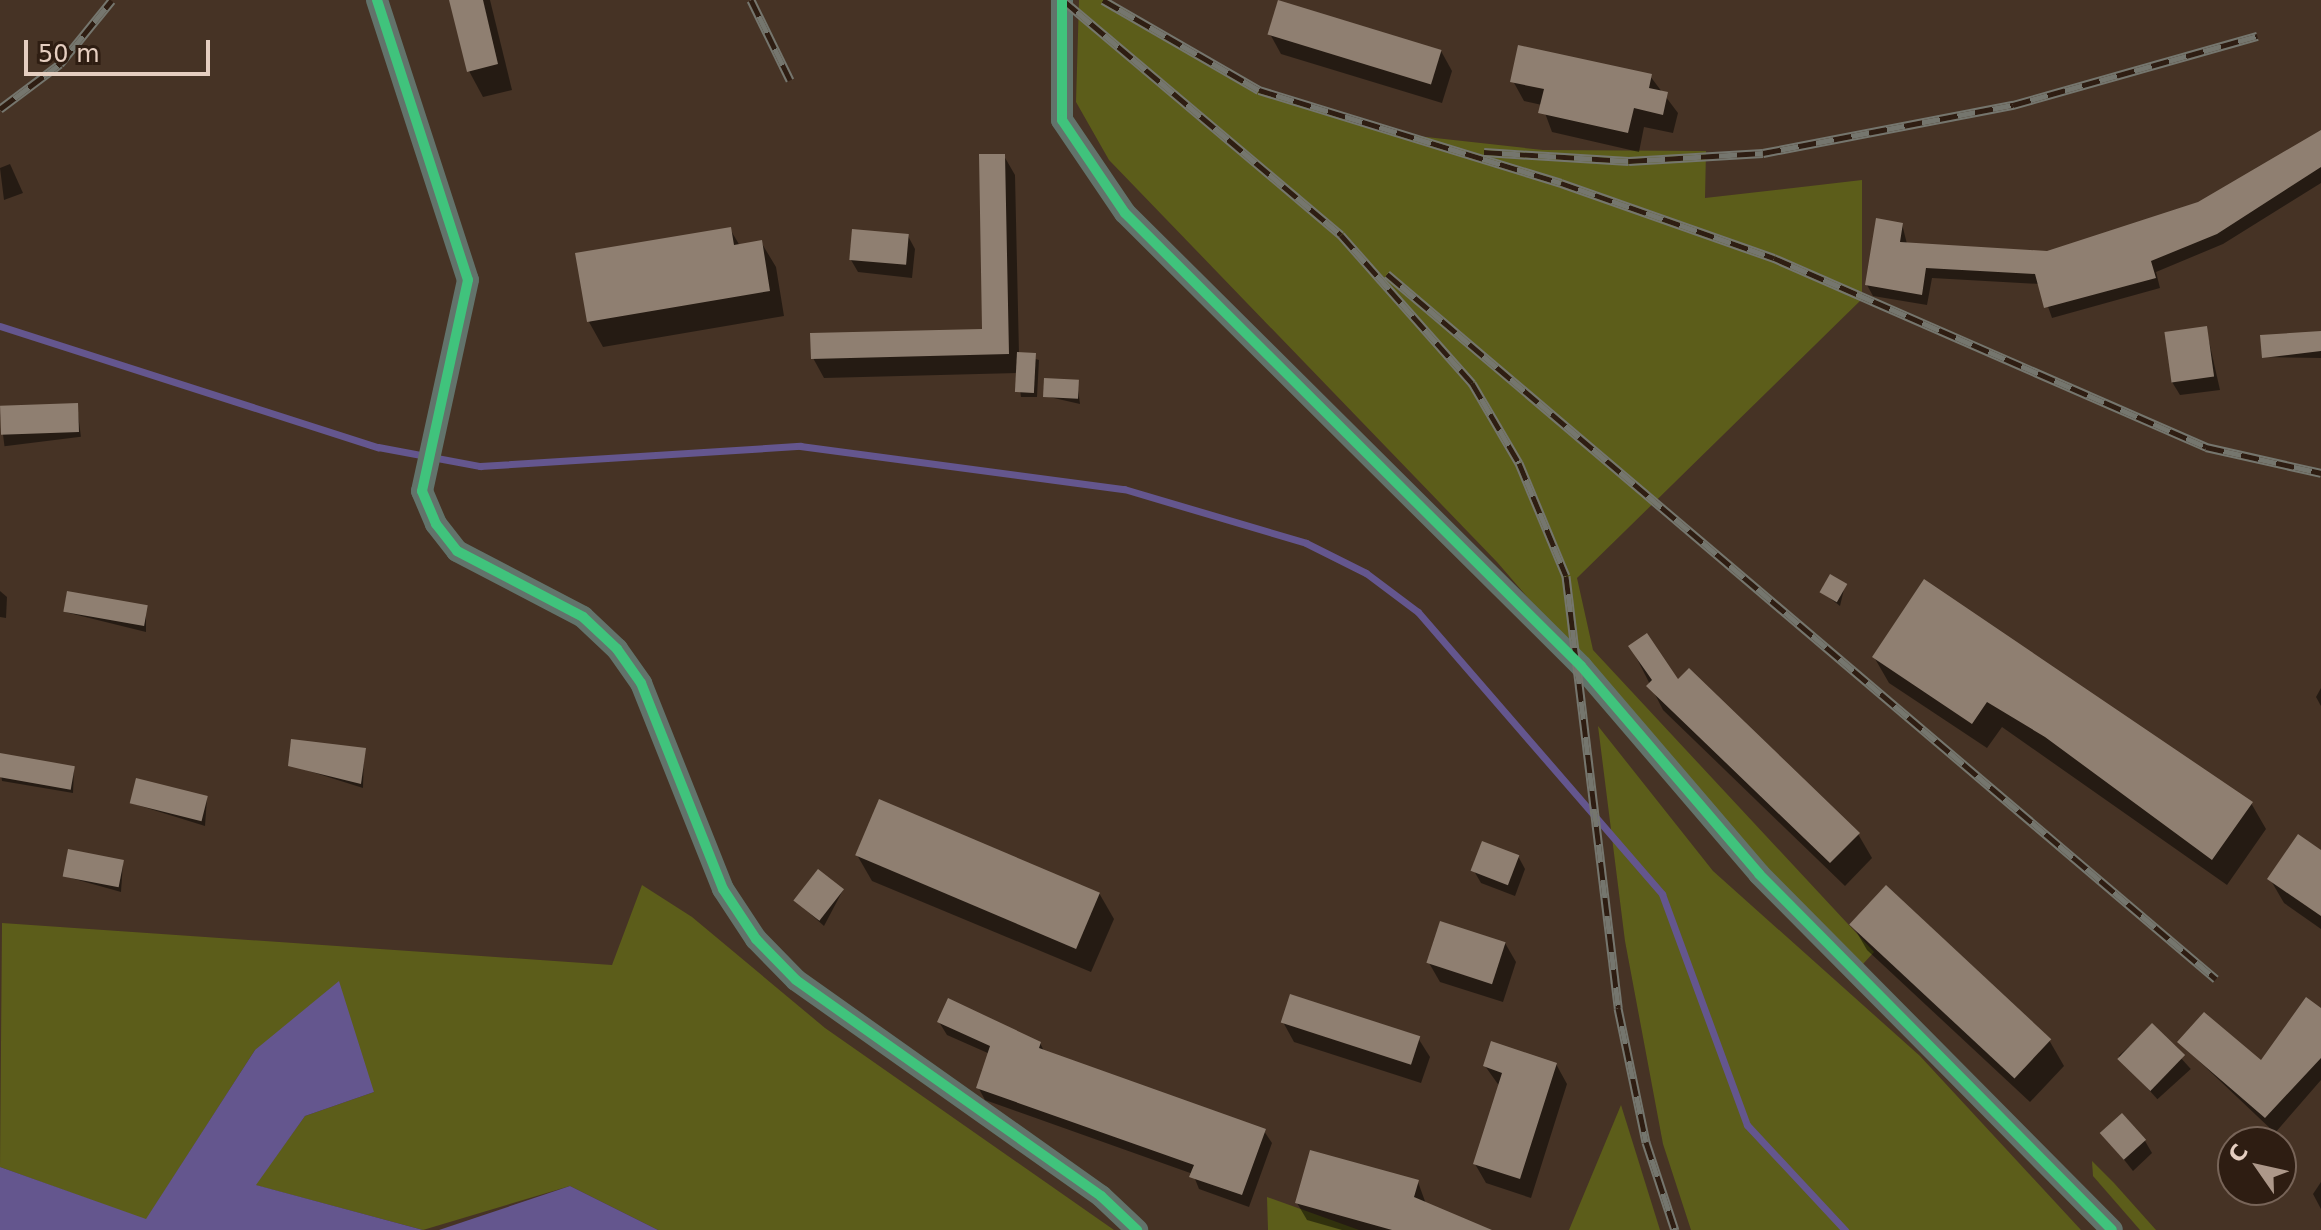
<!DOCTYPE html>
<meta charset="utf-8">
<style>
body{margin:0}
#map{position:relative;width:2321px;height:1230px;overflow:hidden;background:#463325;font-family:"DejaVu Sans",sans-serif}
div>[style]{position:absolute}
.green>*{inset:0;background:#5c5d1a}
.water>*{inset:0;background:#64568e}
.shadow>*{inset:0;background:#0007;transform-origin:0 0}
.stream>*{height:7px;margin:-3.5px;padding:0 3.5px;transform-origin:3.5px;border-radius:3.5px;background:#64568e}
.building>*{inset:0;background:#8f7f71;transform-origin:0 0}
.street>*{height:22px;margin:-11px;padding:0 11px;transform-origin:11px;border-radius:11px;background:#62736b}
.rail>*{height:9px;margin-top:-4.5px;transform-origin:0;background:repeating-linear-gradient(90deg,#2e1d12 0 18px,#75766e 0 36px);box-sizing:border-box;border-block:2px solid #75766e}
.cycleway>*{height:10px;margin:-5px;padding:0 5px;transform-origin:5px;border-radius:5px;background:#40c37c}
span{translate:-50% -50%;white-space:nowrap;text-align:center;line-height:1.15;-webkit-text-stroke:8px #2e1d12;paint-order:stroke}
.north{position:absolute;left:2217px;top:1126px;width:80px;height:80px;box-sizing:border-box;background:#2e1d12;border:2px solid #776458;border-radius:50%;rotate:304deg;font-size:22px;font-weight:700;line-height:32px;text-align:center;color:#e5cec0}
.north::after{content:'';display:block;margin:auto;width:28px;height:36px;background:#ad988a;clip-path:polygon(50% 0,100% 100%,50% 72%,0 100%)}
.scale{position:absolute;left:24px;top:40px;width:186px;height:36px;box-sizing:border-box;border:4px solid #e5cec0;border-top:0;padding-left:10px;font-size:24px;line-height:28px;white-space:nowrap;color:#e5cec0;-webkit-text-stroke:6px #2e1d12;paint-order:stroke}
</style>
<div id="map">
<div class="green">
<i style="clip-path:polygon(1079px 0,1108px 0,1254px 88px,1381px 132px,1543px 150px,1706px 151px,1705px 198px,1862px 180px,1862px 299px,1577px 578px,1593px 650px,1874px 952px,1863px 964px,1761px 867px,1497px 562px,1109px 160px,1076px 102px)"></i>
<i style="clip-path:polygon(1598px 726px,1713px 871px,1920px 1056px,2081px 1230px,1691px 1230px,1663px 1144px,1625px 941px)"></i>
<i style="clip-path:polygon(642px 885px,692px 917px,825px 1028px,1114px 1230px,658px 1230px,570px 1186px,423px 1230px,255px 1185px,305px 1116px,374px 1092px,255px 1050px,146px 1220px,0 1167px,2px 923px,612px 965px)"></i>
<i style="clip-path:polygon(1621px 1105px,1660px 1230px,1569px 1230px)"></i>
<i style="clip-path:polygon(2092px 1161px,2114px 1183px,2156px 1230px,2140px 1230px,2093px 1176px)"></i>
<i style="clip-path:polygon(1267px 1197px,1359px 1230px,1268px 1230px)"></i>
</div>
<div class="water">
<i style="clip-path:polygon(339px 981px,374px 1092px,305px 1116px,256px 1185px,423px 1230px,0 1230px,0 1167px,146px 1219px,255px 1050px)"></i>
<i style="clip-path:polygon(570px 1186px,658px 1230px,439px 1230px)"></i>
</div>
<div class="shadow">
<i style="clip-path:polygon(451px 0,490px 0,512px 90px,483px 97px,469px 71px)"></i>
<i style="clip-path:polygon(1270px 34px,1441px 51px,1452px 71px,1442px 103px,1281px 54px)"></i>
<i style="clip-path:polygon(1650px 76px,1678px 113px,1673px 133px,1644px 127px,1639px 152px,1552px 132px,1542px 105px,1524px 101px,1513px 81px)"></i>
<i style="clip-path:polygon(2321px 132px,2321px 183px,2223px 244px,2156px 272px,2160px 288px,2052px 318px,2040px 284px,1932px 278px,1927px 305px,1873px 296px,1867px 285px,1902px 224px,1907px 244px,2048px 253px,2199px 204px)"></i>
<i style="clip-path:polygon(1004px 156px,1015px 175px,1019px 354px,1039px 360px,1037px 397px,1021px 397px,1018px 373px,824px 378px,813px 358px,984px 330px)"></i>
<i style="clip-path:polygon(10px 164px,23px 193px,4px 200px,0 168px)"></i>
<i style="clip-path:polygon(730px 229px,740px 246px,761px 242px,776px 267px,784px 316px,603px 347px,589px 322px)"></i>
<i style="clip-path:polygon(908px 236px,915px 249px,912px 278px,858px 272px,851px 260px)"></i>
<i style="clip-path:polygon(2206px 328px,2220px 390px,2180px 395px,2172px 382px)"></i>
<i style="clip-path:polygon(2321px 332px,2321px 358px,2263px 357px)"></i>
<i style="clip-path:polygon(1077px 382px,1080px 404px,1045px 396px)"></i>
<i style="left:77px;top:405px;width:32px;height:77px;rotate:83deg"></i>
<i style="clip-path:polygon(1845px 585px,1840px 606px,1822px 592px)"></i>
<i style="clip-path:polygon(0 591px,7px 597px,6px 618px,0 617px)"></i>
<i style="clip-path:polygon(146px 608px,146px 632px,65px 612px)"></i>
<i style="clip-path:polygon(1631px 647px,1858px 834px,1872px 858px,1845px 886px,1663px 710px)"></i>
<i style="clip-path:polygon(1874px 657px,2251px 803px,2266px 829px,2227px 885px,2002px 727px,1987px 748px,1889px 683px)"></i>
<i style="clip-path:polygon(2321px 688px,2321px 706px,2316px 697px)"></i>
<i style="clip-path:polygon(364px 750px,363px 788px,290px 765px)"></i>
<i style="clip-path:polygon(0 767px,74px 768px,73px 793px,2px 781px)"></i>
<i style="clip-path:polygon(207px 798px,205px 826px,131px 803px)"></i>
<i style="clip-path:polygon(2321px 852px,2321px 929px,2284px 903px,2270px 879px)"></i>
<i style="clip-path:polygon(857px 855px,1099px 893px,1114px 919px,1091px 972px,872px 881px)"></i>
<i style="clip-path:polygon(1518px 856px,1525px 869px,1515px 896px,1481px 883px,1474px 871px)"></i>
<i style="clip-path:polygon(123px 862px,121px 892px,64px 876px)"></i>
<i style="clip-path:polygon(843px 890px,824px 926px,796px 901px)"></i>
<i style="clip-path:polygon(1852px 924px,2049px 1040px,2064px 1066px,2030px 1102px,1867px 950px)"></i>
<i style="clip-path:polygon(1505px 943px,1516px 962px,1503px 1002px,1440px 982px,1429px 963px)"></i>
<i style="clip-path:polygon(2321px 1010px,2321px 1080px,2275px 1133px,2180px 1043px,2261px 1063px)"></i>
<i style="clip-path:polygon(939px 1022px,1040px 1043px,1045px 1053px,1264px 1131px,1272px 1143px,1249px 1207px,1199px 1189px,1193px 1174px,985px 1100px,978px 1087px,990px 1054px,947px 1035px)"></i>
<i style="clip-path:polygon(1283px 1022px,1418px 1038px,1430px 1057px,1421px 1083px,1294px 1042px)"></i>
<i style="left:2152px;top:1026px;width:58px;height:45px;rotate:48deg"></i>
<i style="clip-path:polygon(1556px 1064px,1567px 1084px,1531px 1198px,1486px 1183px,1475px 1164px,1500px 1087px,1485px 1066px)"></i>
<i style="clip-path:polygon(2103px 1133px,2145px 1141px,2152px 1153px,2133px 1171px)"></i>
<i style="clip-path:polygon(1418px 1182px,1426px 1204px,1488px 1230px,1342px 1230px,1307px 1220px,1297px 1203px)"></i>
<i style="clip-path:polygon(2321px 1182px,2321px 1209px,2313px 1194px)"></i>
</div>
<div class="stream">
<i style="left:0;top:326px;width:397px;rotate:17.8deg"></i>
<i style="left:378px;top:447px;width:104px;rotate:10.6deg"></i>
<i style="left:480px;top:466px;width:321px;rotate:-3.6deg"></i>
<i style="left:800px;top:446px;width:327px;rotate:7.6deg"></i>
<i style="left:1124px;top:489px;width:190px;rotate:16.5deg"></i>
<i style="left:1306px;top:543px;width:67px;rotate:26.6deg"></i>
<i style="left:1366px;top:573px;width:65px;rotate:36.9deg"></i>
<i style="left:1418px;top:612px;width:373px;rotate:49.1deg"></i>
<i style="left:1662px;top:894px;width:246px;rotate:69.8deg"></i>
<i style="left:1747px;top:1125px;width:144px;rotate:47deg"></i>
</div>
<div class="building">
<i style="clip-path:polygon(449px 0,483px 0,498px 64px,467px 72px)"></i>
<i style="left:1278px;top:0;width:171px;height:36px;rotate:17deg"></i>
<i style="clip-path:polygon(1518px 45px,1652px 74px,1649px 88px,1668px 92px,1663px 115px,1634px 108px,1628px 133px,1538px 113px,1544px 89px,1510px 82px)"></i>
<i style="clip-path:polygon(2321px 130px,2321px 167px,2217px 234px,2151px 261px,2156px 278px,2044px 308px,2035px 274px,1926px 268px,1922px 295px,1865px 285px,1876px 218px,1903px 223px,1900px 242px,2047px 251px,2198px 202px)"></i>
<i style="clip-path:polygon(979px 154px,1005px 154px,1009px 354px,811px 359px,810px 333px,982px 329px)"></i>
<i style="clip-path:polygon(731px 227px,734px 245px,762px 240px,770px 291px,587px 322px,575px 253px)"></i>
<i style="left:852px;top:229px;width:57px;height:31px;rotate:5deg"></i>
<i style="left:2207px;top:326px;width:51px;height:43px;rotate:82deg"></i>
<i style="clip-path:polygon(2321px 331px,2321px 351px,2262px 358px,2260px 335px)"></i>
<i style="left:1017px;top:352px;width:19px;height:40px;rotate:3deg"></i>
<i style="left:1044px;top:378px;width:35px;height:19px;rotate:3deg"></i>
<i style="left:78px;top:403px;width:29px;height:78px;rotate:88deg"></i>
<i style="left:1830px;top:574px;width:20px;height:21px;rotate:30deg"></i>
<i style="clip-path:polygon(1924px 579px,2253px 802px,2212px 860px,2045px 737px,1987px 702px,1972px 724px,1872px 657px)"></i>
<i style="left:67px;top:591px;width:82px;height:21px;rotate:10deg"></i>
<i style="clip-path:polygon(1647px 633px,1678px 679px,1689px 668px,1860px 833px,1830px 863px,1646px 686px,1652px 680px,1628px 646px)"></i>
<i style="clip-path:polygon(291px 739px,366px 748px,361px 784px,288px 766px)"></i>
<i style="left:0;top:753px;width:76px;height:24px;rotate:10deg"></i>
<i style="left:136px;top:778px;width:74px;height:26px;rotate:14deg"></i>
<i style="left:879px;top:799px;width:240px;height:61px;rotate:23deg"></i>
<i style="clip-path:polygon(2298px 834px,2321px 850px,2321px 916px,2267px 879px)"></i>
<i style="left:1482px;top:841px;width:40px;height:32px;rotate:21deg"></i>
<i style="left:68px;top:849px;width:57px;height:28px;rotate:11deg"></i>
<i style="left:818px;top:869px;width:33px;height:40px;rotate:38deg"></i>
<i style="left:1886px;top:885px;width:226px;height:54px;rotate:43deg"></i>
<i style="left:1440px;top:921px;width:69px;height:44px;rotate:18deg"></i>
<i style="left:1290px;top:994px;width:137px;height:30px;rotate:18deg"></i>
<i style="clip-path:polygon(2306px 997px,2321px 1008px,2321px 1058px,2265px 1118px,2177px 1042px,2204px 1012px,2261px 1060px)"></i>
<i style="clip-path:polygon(948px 998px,1041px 1042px,1039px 1048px,1266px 1129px,1242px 1195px,1189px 1177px,1194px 1165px,976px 1088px,990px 1046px,937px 1022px)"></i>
<i style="left:2152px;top:1023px;width:46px;height:50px;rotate:44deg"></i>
<i style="clip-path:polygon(1491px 1041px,1557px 1063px,1520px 1179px,1473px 1164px,1502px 1073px,1483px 1066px)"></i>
<i style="left:2122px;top:1113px;width:36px;height:30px;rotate:48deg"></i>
<i style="clip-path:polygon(1310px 1150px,1419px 1180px,1414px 1197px,1492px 1230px,1392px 1230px,1295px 1203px)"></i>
</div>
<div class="street">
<i style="left:377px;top:0;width:294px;rotate:72deg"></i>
<i style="left:468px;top:280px;width:216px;rotate:102.3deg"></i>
<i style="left:422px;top:491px;width:36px;rotate:67deg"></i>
<i style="left:436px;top:524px;width:34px;rotate:52deg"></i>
<i style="left:457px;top:551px;width:142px;rotate:27.6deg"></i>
<i style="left:583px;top:617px;width:47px;rotate:43.3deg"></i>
<i style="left:617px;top:649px;width:42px;rotate:54.8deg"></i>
<i style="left:641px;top:683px;width:222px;rotate:68.3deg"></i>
<i style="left:723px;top:889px;width:60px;rotate:56.6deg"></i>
<i style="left:756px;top:939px;width:57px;rotate:45.7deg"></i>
<i style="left:796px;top:980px;width:374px;rotate:35.3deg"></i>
<i style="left:1101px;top:1196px;width:50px;rotate:43.4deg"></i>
<i style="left:1062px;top:0;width:120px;rotate:90deg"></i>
<i style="left:1062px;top:120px;width:112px;rotate:55.9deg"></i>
<i style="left:1125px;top:213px;width:643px;rotate:44.81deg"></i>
<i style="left:1581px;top:666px;width:274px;rotate:49.4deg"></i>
<i style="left:1759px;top:874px;width:501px;rotate:45.24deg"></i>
</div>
<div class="rail">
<i style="left:751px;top:0;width:89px;rotate:64deg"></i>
<i style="left:1063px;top:0;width:364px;rotate:40.2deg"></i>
<i style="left:1341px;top:235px;width:198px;rotate:48.5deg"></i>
<i style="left:1472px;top:383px;width:93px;rotate:59.6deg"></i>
<i style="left:1519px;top:463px;width:122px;rotate:67.4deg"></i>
<i style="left:1566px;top:576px;width:435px;rotate:83.1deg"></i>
<i style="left:1618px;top:1008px;width:137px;rotate:78.2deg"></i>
<i style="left:1646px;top:1142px;width:93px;rotate:71.8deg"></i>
<i style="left:1103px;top:0;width:180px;rotate:30deg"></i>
<i style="left:1259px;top:90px;width:316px;rotate:17.1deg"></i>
<i style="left:1561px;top:183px;width:226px;rotate:19.4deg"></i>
<i style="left:1774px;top:258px;width:472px;rotate:23.6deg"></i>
<i style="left:2206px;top:447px;width:118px;rotate:12.7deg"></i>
<i style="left:0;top:109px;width:75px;rotate:-36.9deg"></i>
<i style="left:60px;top:64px;width:82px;rotate:-50.9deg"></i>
<i style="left:1484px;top:152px;width:145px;rotate:3.6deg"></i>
<i style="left:1629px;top:161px;width:134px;rotate:-3.4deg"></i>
<i style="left:1763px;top:153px;width:255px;rotate:-10.9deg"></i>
<i style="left:2013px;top:105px;width:254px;rotate:-15.8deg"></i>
<i style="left:1387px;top:274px;width:1088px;rotate:40.38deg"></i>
</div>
<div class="cycleway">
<i style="left:377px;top:0;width:294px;rotate:72deg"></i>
<i style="left:468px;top:280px;width:216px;rotate:102.3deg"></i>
<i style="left:422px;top:491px;width:36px;rotate:67deg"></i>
<i style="left:436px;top:524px;width:34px;rotate:52deg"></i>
<i style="left:457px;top:551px;width:142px;rotate:27.6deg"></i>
<i style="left:583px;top:617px;width:47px;rotate:43.3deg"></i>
<i style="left:617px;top:649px;width:42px;rotate:54.8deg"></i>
<i style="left:641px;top:683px;width:222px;rotate:68.3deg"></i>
<i style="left:723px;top:889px;width:60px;rotate:56.6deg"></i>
<i style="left:756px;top:939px;width:57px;rotate:45.7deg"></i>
<i style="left:796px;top:980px;width:374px;rotate:35.3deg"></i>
<i style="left:1101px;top:1196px;width:50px;rotate:43.4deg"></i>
<i style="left:1062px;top:0;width:120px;rotate:90deg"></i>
<i style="left:1062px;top:120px;width:112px;rotate:55.9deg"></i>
<i style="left:1125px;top:213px;width:643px;rotate:44.81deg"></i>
<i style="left:1581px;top:666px;width:274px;rotate:49.4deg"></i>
<i style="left:1759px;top:874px;width:501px;rotate:45.24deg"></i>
</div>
<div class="north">С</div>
<div class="scale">50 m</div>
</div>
